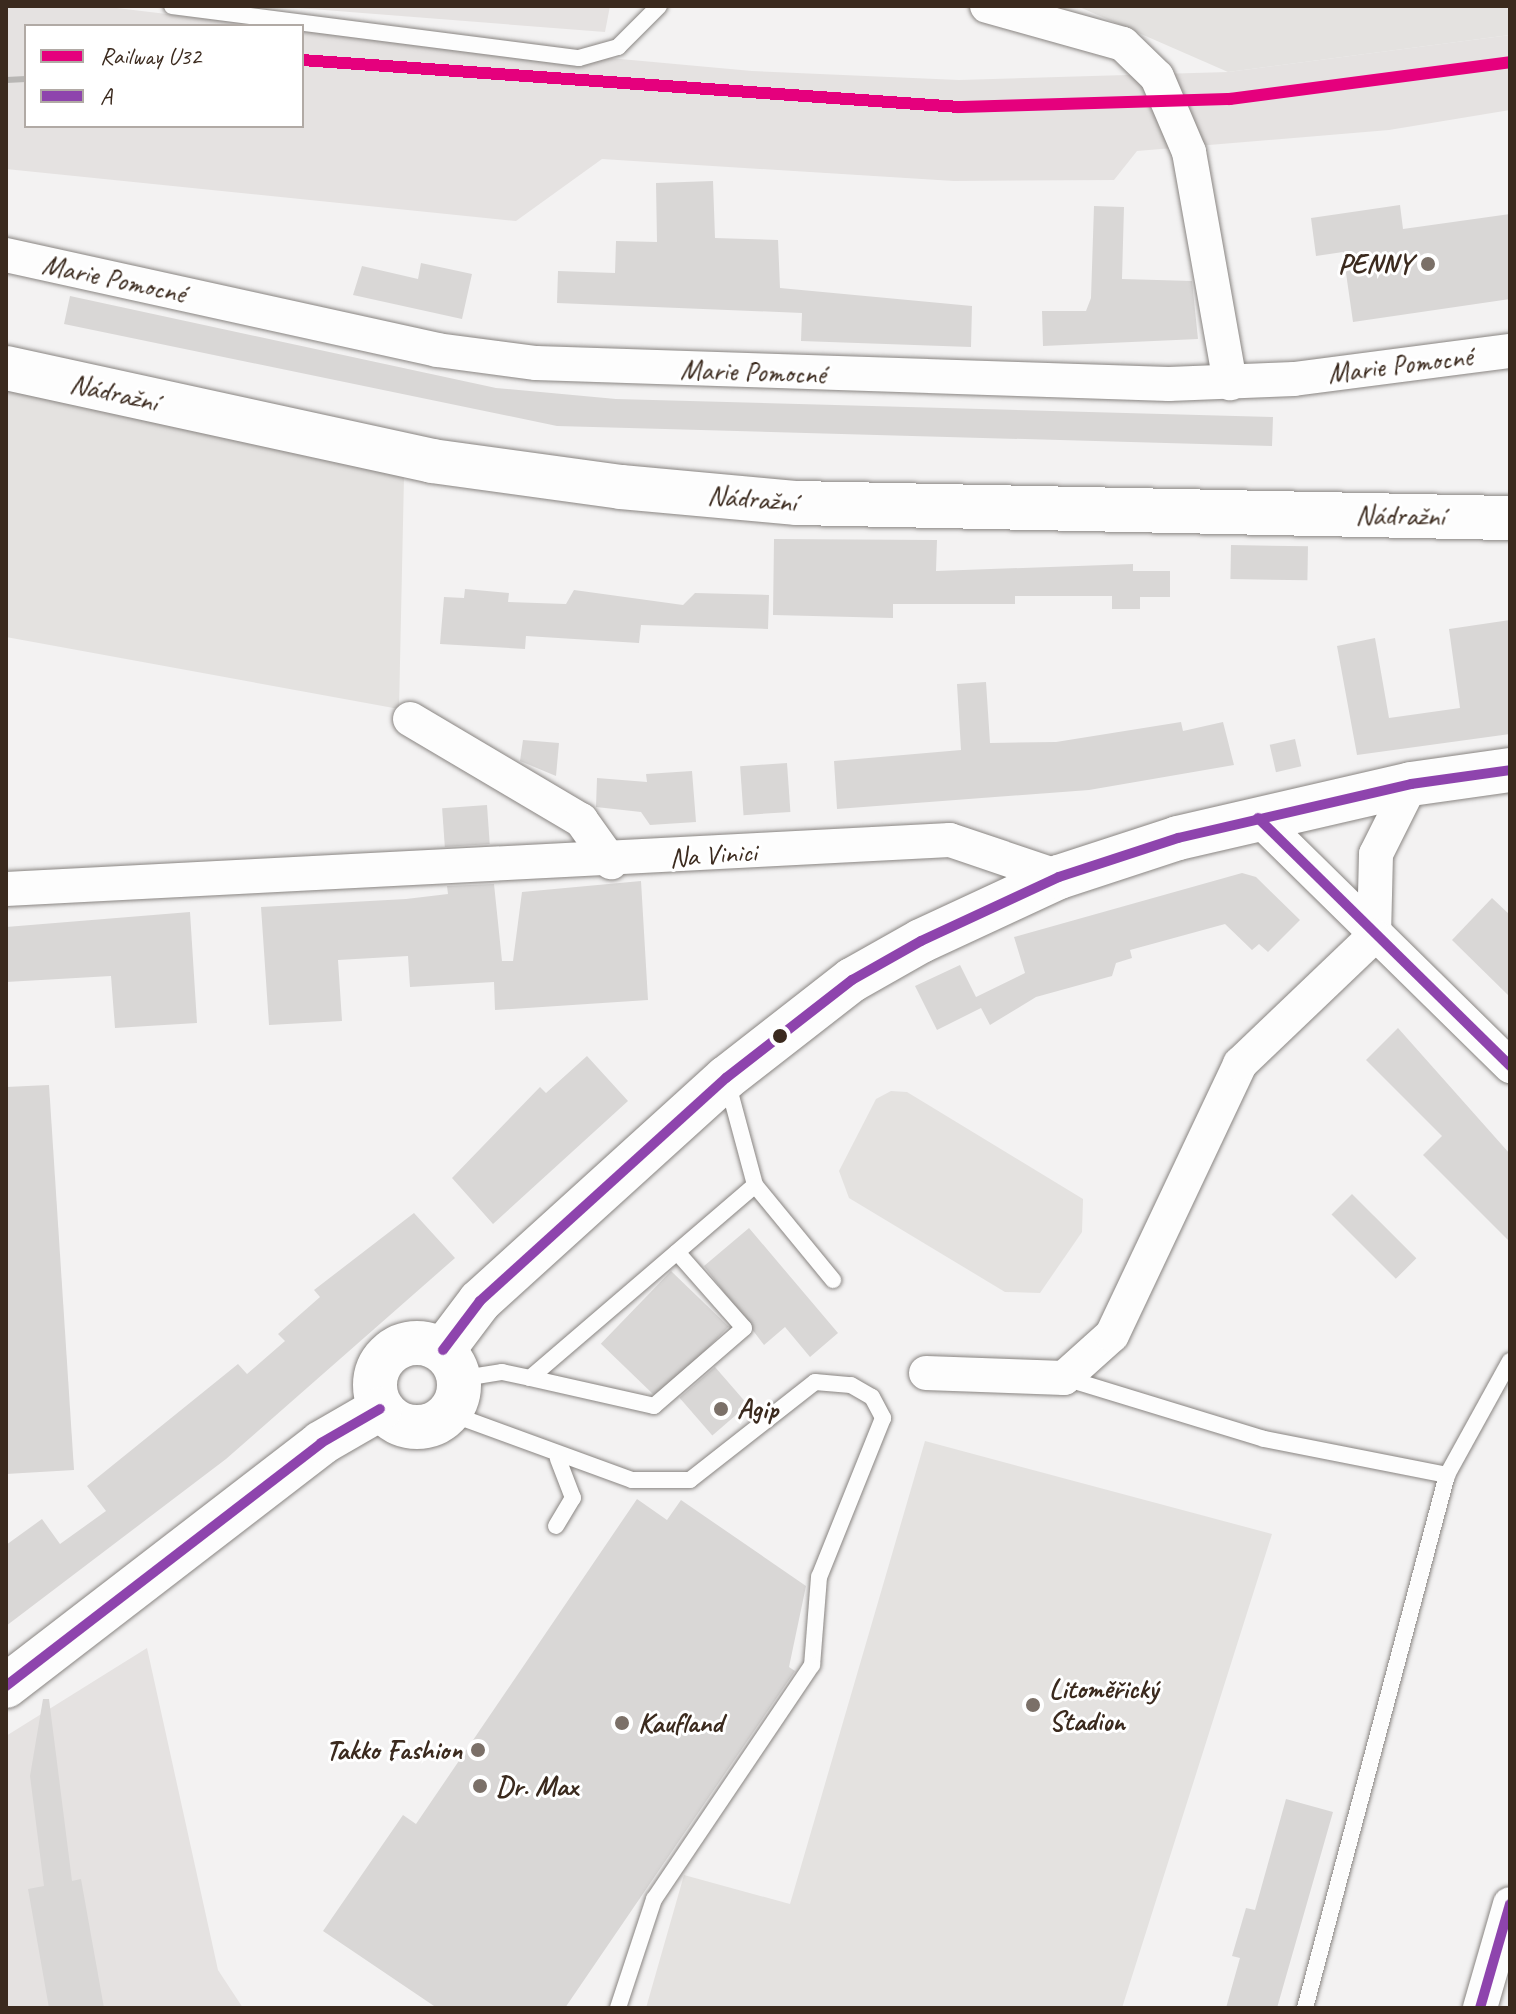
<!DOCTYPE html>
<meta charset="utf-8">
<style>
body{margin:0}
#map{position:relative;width:1516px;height:2014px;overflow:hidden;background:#f3f2f2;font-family:Caveat,sans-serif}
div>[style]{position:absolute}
.built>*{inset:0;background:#e5e2e1}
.green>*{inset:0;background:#e4e2e0}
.building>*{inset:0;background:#d9d7d6;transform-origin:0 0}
.roads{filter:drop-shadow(0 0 2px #898582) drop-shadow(0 0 2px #898582)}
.service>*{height:16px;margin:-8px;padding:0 8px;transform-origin:8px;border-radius:8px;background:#fdfdfd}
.minor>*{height:34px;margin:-17px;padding:0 17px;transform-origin:17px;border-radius:17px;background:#fdfdfd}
.secondary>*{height:44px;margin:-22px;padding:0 22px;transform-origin:22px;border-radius:22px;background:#fdfdfd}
.primary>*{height:44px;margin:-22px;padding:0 22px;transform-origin:22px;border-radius:22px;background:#fdfdfd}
.primary>.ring{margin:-22px;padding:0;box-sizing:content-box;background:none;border:44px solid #fdfdfd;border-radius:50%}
.rail>*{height:6px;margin:-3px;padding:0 3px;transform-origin:3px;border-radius:3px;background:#b8b6b4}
.bus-1>*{height:10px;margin:-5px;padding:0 5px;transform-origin:5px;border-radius:5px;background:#8e44ad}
.rail-1>*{height:12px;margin:-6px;padding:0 6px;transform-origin:6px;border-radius:6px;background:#e5007d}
.dots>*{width:22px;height:22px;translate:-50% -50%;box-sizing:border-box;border:4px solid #fff;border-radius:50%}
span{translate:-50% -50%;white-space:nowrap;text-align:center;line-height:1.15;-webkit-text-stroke:6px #fff;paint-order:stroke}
.poi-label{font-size:28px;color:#3b2a1e;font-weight:700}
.right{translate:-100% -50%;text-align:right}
.left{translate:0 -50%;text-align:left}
.street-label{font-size:28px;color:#3b2a1e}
.frame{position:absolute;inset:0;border:8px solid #3b2a1e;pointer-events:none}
.legend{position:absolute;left:24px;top:24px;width:280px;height:104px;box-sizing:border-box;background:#fff;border:2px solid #b1aaa5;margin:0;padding:10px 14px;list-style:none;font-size:24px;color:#3b2a1e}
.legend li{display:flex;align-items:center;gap:16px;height:40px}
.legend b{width:40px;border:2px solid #b1aaa5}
</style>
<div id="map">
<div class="built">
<i style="clip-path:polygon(6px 6px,100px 6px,267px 26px,26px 26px,26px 126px,302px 126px,302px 30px,752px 71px,959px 80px,1228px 72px,1510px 35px,1510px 110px,1389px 130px,1137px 151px,1114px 180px,954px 181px,602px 159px,516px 221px,6px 169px)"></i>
<i style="clip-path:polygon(273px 6px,610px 6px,605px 32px)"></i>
<i style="clip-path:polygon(147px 1648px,218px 1970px,243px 2008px,6px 2008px,6px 1736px)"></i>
</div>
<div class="green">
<i style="clip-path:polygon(1077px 6px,1510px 6px,1510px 35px,1228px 72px)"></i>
<i style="clip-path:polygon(6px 385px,404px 476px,399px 709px,6px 637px)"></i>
<i style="clip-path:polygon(891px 1091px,907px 1092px,1083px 1199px,1082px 1232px,1040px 1293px,1005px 1292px,849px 1198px,839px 1171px,876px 1099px)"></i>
<i style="clip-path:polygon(925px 1441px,1272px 1534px,1122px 2008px,646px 2008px,684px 1875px,790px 1904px)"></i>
</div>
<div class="building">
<i style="clip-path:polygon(713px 181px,715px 238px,778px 240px,780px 288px,972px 306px,971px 347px,801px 341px,802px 313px,557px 303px,558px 271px,615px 273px,616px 241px,657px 242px,656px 183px)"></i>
<i style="clip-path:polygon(1400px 205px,1403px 229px,1510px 214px,1510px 299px,1353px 322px,1343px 252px,1316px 256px,1311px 218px)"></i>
<i style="clip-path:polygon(1094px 206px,1124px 207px,1122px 279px,1192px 281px,1198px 339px,1043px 346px,1042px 311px,1086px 311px,1091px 298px)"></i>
<i style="clip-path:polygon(421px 263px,472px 274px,462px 319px,353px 295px,362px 266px,418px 279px)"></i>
<i style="clip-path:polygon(70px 296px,496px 388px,616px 399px,1273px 417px,1272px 446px,557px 426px,64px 324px)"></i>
<i style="clip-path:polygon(774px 539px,937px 540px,936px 571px,1133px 564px,1133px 571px,1170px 571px,1170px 597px,1140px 597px,1140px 609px,1112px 609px,1112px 596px,1015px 596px,1015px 604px,893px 604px,893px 618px,773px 615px)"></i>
<i style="left:1231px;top:545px;width:77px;height:34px;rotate:1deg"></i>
<i style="clip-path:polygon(465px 589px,509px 593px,508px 602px,566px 604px,574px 590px,683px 605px,695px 593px,769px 595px,768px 629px,641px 625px,639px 643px,526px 636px,525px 649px,440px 644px,444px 597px,464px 598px)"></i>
<i style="clip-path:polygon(1510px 620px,1510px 734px,1357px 755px,1337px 646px,1375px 638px,1389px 718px,1460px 708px,1449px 629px)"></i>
<i style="clip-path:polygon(986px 682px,990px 743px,1056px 742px,1181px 722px,1183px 731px,1223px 722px,1234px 765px,1089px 790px,837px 809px,834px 761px,961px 750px,957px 684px)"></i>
<i style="left:1295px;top:739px;width:28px;height:26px;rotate:77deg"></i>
<i style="clip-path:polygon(523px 740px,559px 743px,556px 776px,520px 761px)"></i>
<i style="left:787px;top:763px;width:49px;height:47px;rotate:86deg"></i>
<i style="clip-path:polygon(692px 771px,696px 822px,650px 825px,641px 812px,596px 807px,597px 778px,647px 782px,646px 774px)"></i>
<i style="left:487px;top:805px;width:39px;height:45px;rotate:86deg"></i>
<i style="clip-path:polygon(1242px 873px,1256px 877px,1300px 920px,1268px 952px,1259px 944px,1252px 950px,1225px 924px,1130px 950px,1132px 958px,1116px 963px,1112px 976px,1036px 997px,990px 1025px,981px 1008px,937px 1030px,915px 986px,960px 965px,976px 997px,1025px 973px,1014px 937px)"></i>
<i style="clip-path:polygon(641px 881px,648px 1000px,495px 1010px,494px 982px,410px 987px,408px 956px,338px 960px,342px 1021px,269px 1025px,261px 907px,406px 899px,448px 894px,447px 886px,494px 884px,502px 961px,513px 961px,522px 892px)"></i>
<i style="clip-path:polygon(1492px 898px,1510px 915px,1510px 997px,1452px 940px)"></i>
<i style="clip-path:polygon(190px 912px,197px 1023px,115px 1028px,111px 976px,6px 982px,6px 927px)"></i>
<i style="clip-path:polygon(1398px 1028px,1510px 1154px,1510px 1242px,1423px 1155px,1442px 1136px,1366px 1060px)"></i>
<i style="clip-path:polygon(587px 1056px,628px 1101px,493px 1224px,452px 1178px,540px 1087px,546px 1093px)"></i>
<i style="clip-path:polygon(49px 1085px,74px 1470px,6px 1474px,6px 1087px)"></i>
<i style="left:1352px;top:1194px;width:91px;height:29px;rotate:45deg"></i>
<i style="clip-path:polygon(414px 1213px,455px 1258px,226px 1459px,6px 1626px,6px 1545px,42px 1519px,60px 1544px,106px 1511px,87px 1486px,238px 1364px,247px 1374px,285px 1341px,278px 1334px,320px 1297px,314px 1290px)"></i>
<i style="clip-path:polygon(749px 1228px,838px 1333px,810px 1357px,785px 1327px,764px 1345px,704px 1266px)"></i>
<i style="left:671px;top:1271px;width:80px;height:101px;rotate:44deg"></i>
<i style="left:715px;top:1367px;width:50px;height:47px;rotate:49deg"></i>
<i style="clip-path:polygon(637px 1499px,667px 1520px,681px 1500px,806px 1586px,789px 1667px,795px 1671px,565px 2008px,437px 2008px,323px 1931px,403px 1815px,416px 1824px)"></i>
<i style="clip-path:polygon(43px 1699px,49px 1699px,72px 1881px,81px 1879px,104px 2008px,49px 2008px,28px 1889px,44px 1886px,30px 1776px)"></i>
<i style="clip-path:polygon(1286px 1799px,1333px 1812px,1277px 2008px,1226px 2008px,1240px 1958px,1232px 1956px,1246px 1908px,1255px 1910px)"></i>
</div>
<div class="roads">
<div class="service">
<i style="left:172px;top:6px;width:410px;rotate:7.3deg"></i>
<i style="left:579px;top:58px;width:41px;rotate:-15.8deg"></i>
<i style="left:618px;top:47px;width:58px;rotate:-45deg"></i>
<i style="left:727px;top:1081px;width:108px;rotate:74.9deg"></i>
<i style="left:755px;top:1185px;width:123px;rotate:50.6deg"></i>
<i style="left:530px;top:1378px;width:127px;rotate:12.7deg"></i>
<i style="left:654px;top:1406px;width:119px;rotate:-40.9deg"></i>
<i style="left:744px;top:1328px;width:101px;rotate:-131.4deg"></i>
<i style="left:1065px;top:1378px;width:208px;rotate:17deg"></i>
<i style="left:1264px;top:1439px;width:187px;rotate:11.1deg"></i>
<i style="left:458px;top:1379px;width:45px;rotate:-9deg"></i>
<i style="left:502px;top:1372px;width:29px;rotate:12deg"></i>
<i style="left:530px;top:1378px;width:296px;rotate:-40.6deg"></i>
<i style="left:446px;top:1412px;width:198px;rotate:20.1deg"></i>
<i style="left:632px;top:1480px;width:58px"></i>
<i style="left:690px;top:1480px;width:159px;rotate:-38.1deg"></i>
<i style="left:815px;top:1382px;width:36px;rotate:5deg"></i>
<i style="left:851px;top:1385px;width:24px;rotate:30deg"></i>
<i style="left:872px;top:1397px;width:24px;rotate:62deg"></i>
<i style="left:883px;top:1418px;width:171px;rotate:111.9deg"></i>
<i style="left:819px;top:1577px;width:88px;rotate:94.5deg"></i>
<i style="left:812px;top:1665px;width:282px;rotate:124deg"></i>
<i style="left:654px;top:1899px;width:115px;rotate:108.3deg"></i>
<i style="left:556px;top:1526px;width:33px;rotate:-59deg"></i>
<i style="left:573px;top:1498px;width:42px;rotate:-111deg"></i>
<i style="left:1305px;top:2008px;width:552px;rotate:-75.08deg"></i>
<i style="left:1447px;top:1475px;width:130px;rotate:-61.1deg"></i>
</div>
<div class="minor">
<i style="left:987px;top:6px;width:141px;rotate:15.6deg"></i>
<i style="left:1123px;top:44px;width:47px;rotate:44.1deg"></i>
<i style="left:1157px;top:77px;width:82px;rotate:66.9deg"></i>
<i style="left:1189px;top:152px;width:235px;rotate:79.9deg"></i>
<i style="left:6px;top:255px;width:441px;rotate:12.4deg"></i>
<i style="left:437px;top:350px;width:100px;rotate:7.5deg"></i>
<i style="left:536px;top:363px;width:633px;rotate:1.9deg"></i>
<i style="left:1169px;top:384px;width:125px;rotate:-2.3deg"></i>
<i style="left:1294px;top:379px;width:218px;rotate:-7.4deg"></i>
<i style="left:410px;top:719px;width:199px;rotate:30.6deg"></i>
<i style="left:581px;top:820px;width:52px;rotate:54.5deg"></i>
<i style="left:1258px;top:818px;width:354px;rotate:44.5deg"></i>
<i style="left:6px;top:889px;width:945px;rotate:-2.97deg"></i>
<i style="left:950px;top:840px;width:115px;rotate:18.7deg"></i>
<i style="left:1374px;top:936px;width:82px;rotate:-88.6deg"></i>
<i style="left:1376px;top:854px;width:78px;rotate:-63.4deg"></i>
<i style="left:926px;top:1373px;width:138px;rotate:2.1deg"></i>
<i style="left:1064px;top:1378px;width:64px;rotate:-41.9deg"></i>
<i style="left:1112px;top:1335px;width:300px;rotate:-64.7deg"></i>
<i style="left:1240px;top:1064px;width:185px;rotate:-43.7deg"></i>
<i style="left:1480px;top:2008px;width:108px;rotate:-73.9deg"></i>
</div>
<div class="secondary">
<i style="left:6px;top:368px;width:436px;rotate:12.3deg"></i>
<i style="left:432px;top:461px;width:191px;rotate:7.8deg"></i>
<i style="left:621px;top:487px;width:177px;rotate:5.2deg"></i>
<i style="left:797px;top:503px;width:713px;rotate:1.21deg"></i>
</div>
<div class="primary">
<i class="ring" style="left:375px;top:1343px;width:40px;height:40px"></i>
<i style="left:443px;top:1350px;width:61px;rotate:-52.9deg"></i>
<i style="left:480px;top:1301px;width:332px;rotate:-42.2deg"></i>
<i style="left:726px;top:1078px;width:160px;rotate:-37.9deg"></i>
<i style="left:852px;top:980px;width:79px;rotate:-29.5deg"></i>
<i style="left:921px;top:941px;width:152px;rotate:-24.9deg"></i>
<i style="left:1059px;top:877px;width:125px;rotate:-18.1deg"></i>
<i style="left:1178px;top:838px;width:239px;rotate:-13deg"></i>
<i style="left:1411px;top:784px;width:100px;rotate:-8deg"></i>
<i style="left:6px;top:1686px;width:398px;rotate:-37.6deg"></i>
<i style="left:321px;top:1443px;width:68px;rotate:-30deg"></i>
</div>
</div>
<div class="rail">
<i style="left:6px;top:80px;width:20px;rotate:-3deg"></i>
</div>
<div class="bus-1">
<i style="left:1258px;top:818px;width:354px;rotate:44.5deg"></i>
<i style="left:443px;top:1350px;width:61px;rotate:-52.9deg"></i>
<i style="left:480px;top:1301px;width:332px;rotate:-42.2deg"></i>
<i style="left:726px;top:1078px;width:160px;rotate:-37.9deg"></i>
<i style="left:852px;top:980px;width:79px;rotate:-29.5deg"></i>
<i style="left:921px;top:941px;width:152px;rotate:-24.9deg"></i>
<i style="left:1059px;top:877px;width:125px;rotate:-18.1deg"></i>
<i style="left:1178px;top:838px;width:239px;rotate:-13deg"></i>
<i style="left:1411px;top:784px;width:100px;rotate:-8deg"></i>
<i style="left:6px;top:1686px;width:398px;rotate:-37.6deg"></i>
<i style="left:321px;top:1443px;width:68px;rotate:-30deg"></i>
<i style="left:1480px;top:2008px;width:108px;rotate:-73.9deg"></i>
</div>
<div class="rail-1">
<i style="left:302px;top:60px;width:659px;rotate:4.09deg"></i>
<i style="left:959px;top:107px;width:271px;rotate:-1.7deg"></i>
<i style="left:1230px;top:99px;width:282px;rotate:-7.5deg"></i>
</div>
<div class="dots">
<i style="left:1428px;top:264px;background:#7b7068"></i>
<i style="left:780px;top:1036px;background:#3b2a1e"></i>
<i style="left:721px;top:1409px;background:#7b7068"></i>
<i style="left:1033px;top:1705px;background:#7b7068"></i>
<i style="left:622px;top:1723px;background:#7b7068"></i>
<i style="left:478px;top:1750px;background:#7b7068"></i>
<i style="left:480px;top:1786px;background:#7b7068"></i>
</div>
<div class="poi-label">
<span class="right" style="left:1412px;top:264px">PENNY</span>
<span class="left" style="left:737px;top:1409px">Agip</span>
<span class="left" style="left:1049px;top:1705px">Litoměřický<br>Stadion</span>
<span class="left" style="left:638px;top:1723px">Kaufland</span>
<span class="right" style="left:462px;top:1750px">Takko Fashion</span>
<span class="left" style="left:496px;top:1786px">Dr. Max</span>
</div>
<div class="street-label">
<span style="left:114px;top:279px;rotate:12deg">Marie Pomocné</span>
<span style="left:1400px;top:365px;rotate:-7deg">Marie Pomocné</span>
<span style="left:753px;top:372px;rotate:2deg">Marie Pomocné</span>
<span style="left:114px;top:393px;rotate:13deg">Nádražní</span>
<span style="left:752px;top:499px;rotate:5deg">Nádražní</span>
<span style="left:1400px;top:516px;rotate:1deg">Nádražní</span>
<span style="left:713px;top:855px;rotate:-4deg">Na Vinici</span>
</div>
<div class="frame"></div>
<ul class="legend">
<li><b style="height:10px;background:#e5007d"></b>Railway U32</li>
<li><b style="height:10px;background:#8e44ad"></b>A</li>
</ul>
</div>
